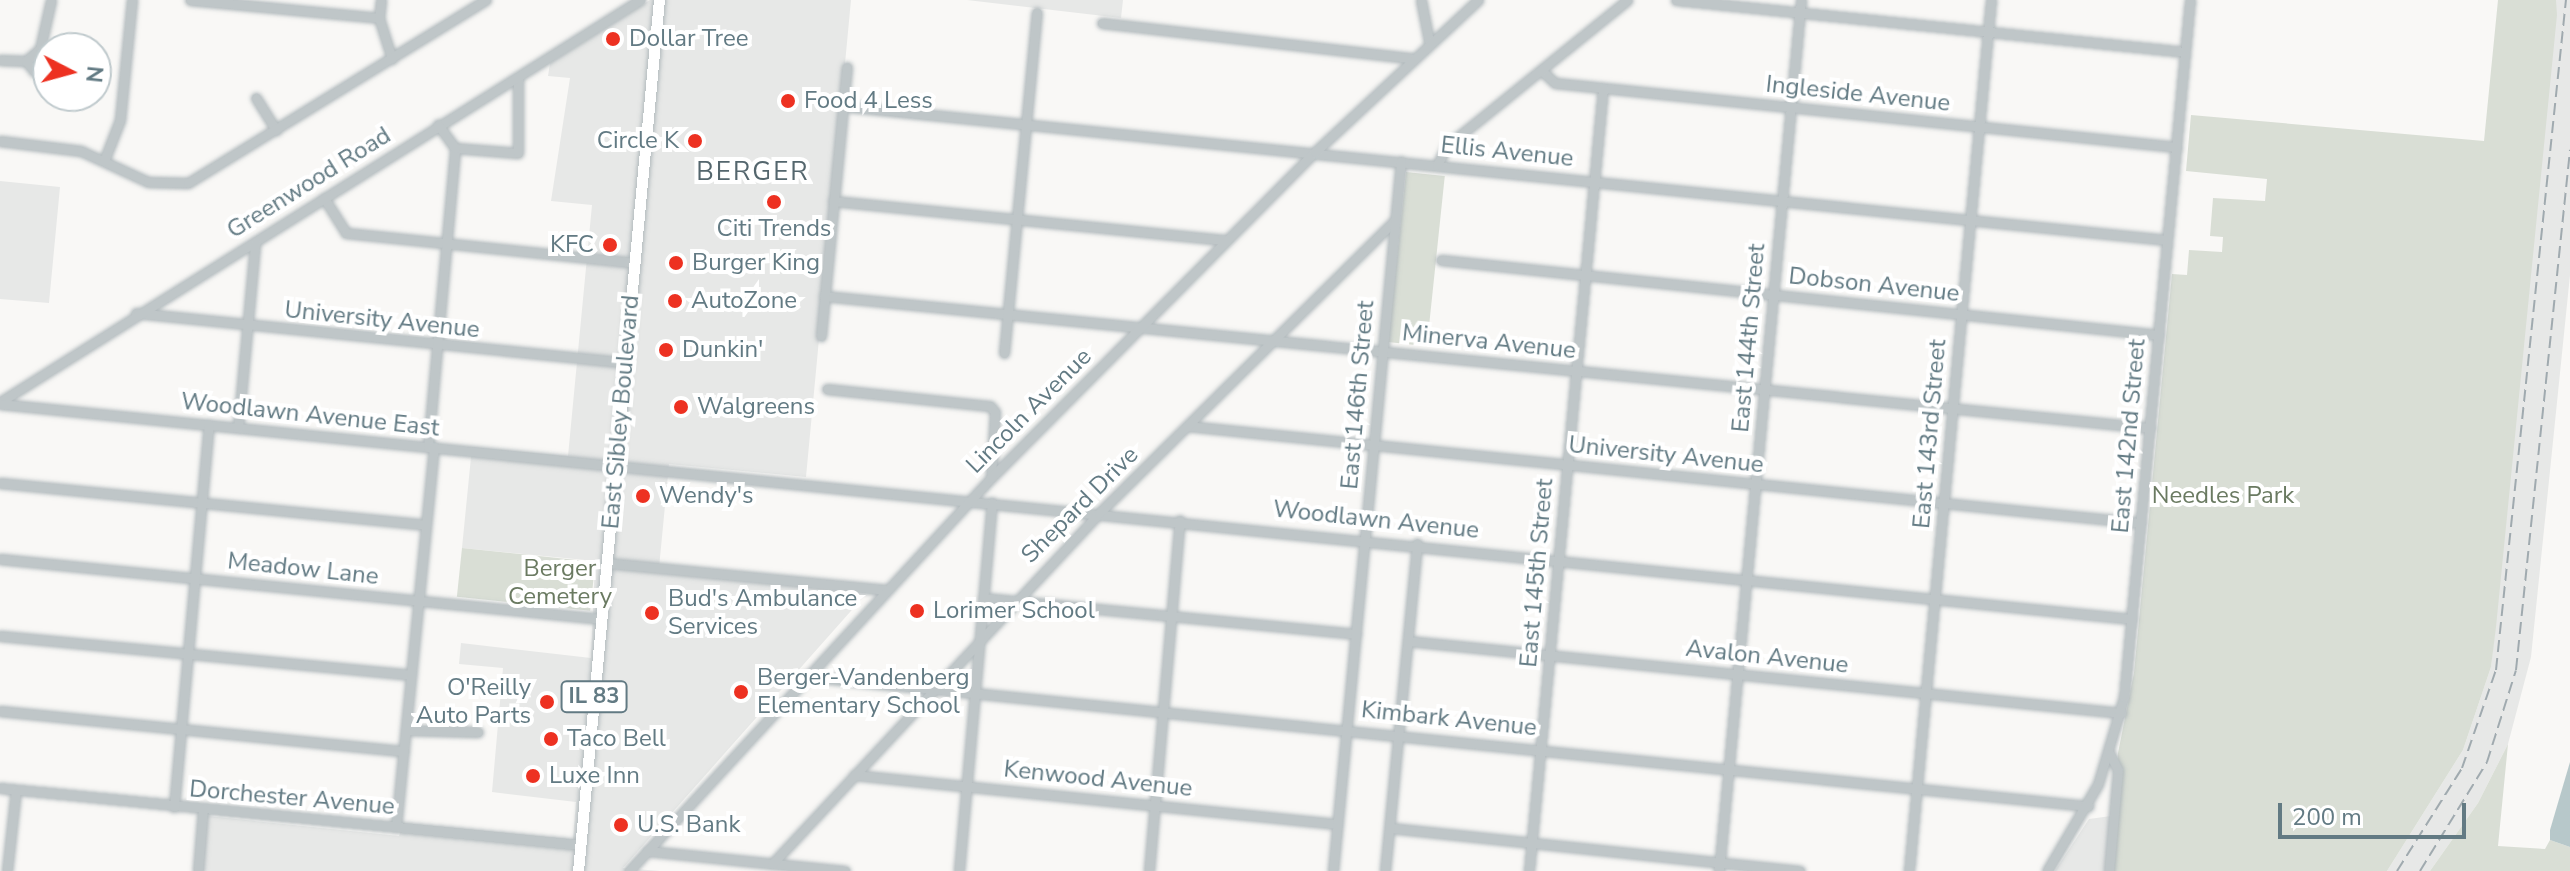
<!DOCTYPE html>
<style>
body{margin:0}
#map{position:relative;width:2570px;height:871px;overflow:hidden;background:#f9f8f6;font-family:"Nunito Sans",sans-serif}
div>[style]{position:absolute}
.built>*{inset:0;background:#e7e8e7}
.green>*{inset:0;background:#d9ded5;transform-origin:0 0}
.water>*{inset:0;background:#b7c8ca}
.roads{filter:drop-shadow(0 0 2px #b2babd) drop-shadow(0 0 2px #b2babd)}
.minor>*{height:9px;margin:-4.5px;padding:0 4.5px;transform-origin:4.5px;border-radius:4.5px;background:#bfc6c8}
.major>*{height:11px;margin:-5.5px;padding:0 5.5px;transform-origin:5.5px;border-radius:5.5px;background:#fff}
.rail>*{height:2px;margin-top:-1px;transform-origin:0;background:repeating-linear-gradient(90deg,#a0aaaf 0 12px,transparent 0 18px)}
.dots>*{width:22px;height:22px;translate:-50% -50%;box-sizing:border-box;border:4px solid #fff;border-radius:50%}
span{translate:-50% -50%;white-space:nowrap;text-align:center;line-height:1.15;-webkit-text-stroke:8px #fff;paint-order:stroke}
.shield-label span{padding:2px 6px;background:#fff;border:2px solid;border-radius:6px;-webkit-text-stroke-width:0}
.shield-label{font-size:22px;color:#627a83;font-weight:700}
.poi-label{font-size:24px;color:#627a83}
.left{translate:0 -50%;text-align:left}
.right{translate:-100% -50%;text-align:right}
.street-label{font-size:24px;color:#627a83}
.park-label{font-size:24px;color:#6a7a61}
.neighbourhood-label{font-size:26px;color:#54666d;letter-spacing:2px}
.north{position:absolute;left:32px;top:32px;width:80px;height:80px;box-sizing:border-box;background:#fff;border:2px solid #c0cacd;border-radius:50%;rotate:96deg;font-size:22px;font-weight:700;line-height:32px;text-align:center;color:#627a83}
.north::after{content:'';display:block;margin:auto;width:28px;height:36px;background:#ed3121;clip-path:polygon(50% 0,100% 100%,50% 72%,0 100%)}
.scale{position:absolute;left:2278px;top:803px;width:188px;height:36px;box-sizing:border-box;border:4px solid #627a83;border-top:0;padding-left:10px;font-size:24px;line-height:28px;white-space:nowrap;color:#627a83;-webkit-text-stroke:6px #fff;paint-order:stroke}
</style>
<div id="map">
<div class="built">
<i style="clip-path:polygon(650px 0,851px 0,806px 477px,669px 464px,659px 568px,866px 594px,623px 868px,660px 871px,202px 871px,207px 816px,399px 836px,403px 823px,573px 839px,576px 802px,492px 792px,503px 668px,459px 664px,461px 643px,591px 658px,595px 561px,462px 548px,472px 447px,568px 456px,592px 205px,551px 201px,570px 78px,548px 76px,550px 63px)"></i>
<i style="clip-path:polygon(967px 0,1123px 0,1121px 18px)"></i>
<i style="clip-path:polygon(2556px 0,2570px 0,2570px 275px,2531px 657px,2508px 744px,2478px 803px,2430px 871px,2387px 871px,2463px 750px,2491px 667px)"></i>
<i style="clip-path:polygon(0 181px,60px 187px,49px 303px,0 299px)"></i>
<i style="clip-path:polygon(2111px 816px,2106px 871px,2055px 871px,2089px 819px)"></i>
</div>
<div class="green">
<i style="clip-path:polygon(2498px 0,2556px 0,2557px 15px,2496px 627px,2491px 667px,2463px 750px,2387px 871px,2111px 871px,2118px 753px,2134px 673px,2172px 274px,2187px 275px,2189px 250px,2222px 252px,2223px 237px,2210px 236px,2213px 198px,2265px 201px,2267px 179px,2186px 171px,2191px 115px,2484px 141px)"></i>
<i style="left:1406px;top:172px;width:39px;height:171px;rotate:6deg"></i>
<i style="left:462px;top:548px;width:134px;height:49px;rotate:6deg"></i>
<i style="clip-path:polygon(2508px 744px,2498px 846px,2545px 849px,2550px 840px,2570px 847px,2570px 871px,2430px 871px,2478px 803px)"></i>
</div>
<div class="water">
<i style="clip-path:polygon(2570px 762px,2570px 847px,2550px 840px,2550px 830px)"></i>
</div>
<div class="roads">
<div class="minor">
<i style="left:190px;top:0;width:190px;rotate:5.4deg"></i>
<i style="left:381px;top:0;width:18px;rotate:96deg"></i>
<i style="left:379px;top:18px;width:43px;rotate:72.4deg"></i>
<i style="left:1421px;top:0;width:42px;rotate:79deg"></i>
<i style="left:1676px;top:0;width:512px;rotate:5.83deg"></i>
<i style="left:1102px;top:23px;width:311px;rotate:6.5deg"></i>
<i style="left:0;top:60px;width:26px;rotate:2deg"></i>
<i style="left:26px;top:61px;width:18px;rotate:-41deg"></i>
<i style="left:40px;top:49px;width:50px;rotate:-77.3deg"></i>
<i style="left:26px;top:61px;width:14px;rotate:51deg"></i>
<i style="left:35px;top:72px;width:13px;rotate:-13deg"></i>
<i style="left:1541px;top:70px;width:19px;rotate:43deg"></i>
<i style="left:1555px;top:83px;width:625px;rotate:5.87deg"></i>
<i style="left:256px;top:98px;width:38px;rotate:58deg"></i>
<i style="left:843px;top:106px;width:1331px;rotate:5.78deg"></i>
<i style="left:0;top:141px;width:82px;rotate:7deg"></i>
<i style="left:81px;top:151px;width:74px;rotate:24.8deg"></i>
<i style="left:148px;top:182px;width:40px;rotate:1.4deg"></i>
<i style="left:188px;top:183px;width:350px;rotate:-31.6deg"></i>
<i style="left:455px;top:148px;width:63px;rotate:4.5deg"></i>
<i style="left:518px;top:153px;width:75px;rotate:-90deg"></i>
<i style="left:104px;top:161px;width:44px;rotate:-68.7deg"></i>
<i style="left:120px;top:120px;width:121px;rotate:-84.3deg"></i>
<i style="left:1437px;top:165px;width:21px;rotate:-62deg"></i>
<i style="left:1447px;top:146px;width:232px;rotate:-39deg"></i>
<i style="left:324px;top:198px;width:41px;rotate:57.8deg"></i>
<i style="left:346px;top:233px;width:291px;rotate:5.9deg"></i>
<i style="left:833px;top:201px;width:395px;rotate:5.7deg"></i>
<i style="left:1441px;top:260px;width:722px;rotate:5.96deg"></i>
<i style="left:824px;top:296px;width:1333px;rotate:5.68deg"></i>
<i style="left:136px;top:313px;width:493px;rotate:5.8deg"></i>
<i style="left:821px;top:336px;width:270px;rotate:-84.5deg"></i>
<i style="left:1004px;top:353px;width:342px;rotate:-84.5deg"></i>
<i style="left:827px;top:389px;width:164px;rotate:6deg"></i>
<i style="left:990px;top:406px;width:8px;rotate:50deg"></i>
<i style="left:995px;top:412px;width:66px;rotate:93.5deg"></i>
<i style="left:0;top:402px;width:756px;rotate:-32.13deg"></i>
<i style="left:0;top:404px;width:2143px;rotate:5.76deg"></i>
<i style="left:1187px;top:426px;width:959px;rotate:5.81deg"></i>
<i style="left:238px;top:428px;width:186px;rotate:-84.7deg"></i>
<i style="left:428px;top:447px;width:300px;rotate:-84.8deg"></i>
<i style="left:455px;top:148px;width:29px;rotate:-126deg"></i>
<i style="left:0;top:483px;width:428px;rotate:5.6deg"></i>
<i style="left:0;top:559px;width:605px;rotate:5.69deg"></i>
<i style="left:607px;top:563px;width:279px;rotate:5.5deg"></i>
<i style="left:983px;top:598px;width:375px;rotate:5.5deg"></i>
<i style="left:0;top:636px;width:413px;rotate:5.4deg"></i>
<i style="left:1408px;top:641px;width:717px;rotate:5.77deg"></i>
<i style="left:805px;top:676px;width:1290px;rotate:5.79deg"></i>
<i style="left:0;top:711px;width:406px;rotate:5.7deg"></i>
<i style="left:406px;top:730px;width:72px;rotate:1.6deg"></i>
<i style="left:854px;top:775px;width:486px;rotate:5.8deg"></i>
<i style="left:0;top:788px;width:583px;rotate:5.61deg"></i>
<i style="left:174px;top:807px;width:384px;rotate:-84.8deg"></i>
<i style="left:396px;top:827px;width:382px;rotate:-84.3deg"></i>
<i style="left:1390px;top:828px;width:412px;rotate:6deg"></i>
<i style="left:647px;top:851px;width:199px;rotate:5.8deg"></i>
<i style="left:772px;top:864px;width:480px;rotate:-47deg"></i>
<i style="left:1099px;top:513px;width:416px;rotate:-44.7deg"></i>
<i style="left:7px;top:871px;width:81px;rotate:-83.7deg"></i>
<i style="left:198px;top:871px;width:62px;rotate:-85.4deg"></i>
<i style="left:629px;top:871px;width:534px;rotate:-47.35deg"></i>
<i style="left:991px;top:478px;width:460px;rotate:-45.2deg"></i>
<i style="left:1315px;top:152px;width:223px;rotate:-43deg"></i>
<i style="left:959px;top:871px;width:370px;rotate:-84.9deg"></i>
<i style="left:1149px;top:871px;width:352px;rotate:-85deg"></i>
<i style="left:1333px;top:871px;width:713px;rotate:-84.53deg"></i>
<i style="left:1385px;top:871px;width:329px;rotate:-84.4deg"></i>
<i style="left:1529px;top:871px;width:786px;rotate:-84.6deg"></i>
<i style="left:1719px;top:871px;width:875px;rotate:-84.62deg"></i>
<i style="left:1909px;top:871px;width:875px;rotate:-84.62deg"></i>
<i style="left:2047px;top:871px;width:101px;rotate:-59.6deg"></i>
<i style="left:2098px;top:784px;width:91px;rotate:-73.4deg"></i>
<i style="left:2124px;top:697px;width:700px;rotate:-84.59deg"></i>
<i style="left:2109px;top:871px;width:101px;rotate:-84.9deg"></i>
<i style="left:2118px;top:770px;width:18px;rotate:-117deg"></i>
</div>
<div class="major">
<i style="left:578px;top:871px;width:875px;rotate:-84.69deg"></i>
</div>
</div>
<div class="rail">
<i style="left:2397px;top:871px;width:122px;rotate:-57.7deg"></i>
<i style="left:2462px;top:768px;width:104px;rotate:-70.9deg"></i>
<i style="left:2496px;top:670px;width:674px;rotate:-84.04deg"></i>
<i style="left:2420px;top:871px;width:128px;rotate:-58.4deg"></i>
<i style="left:2487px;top:762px;width:96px;rotate:-72.5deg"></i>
<i style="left:2516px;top:670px;width:523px;rotate:-84.07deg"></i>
</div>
<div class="dots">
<i style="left:613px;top:39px;background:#ed3121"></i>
<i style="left:788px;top:101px;background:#ed3121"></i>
<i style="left:695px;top:141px;background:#ed3121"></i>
<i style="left:774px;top:202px;background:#ed3121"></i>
<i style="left:610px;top:245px;background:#ed3121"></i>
<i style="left:676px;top:263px;background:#ed3121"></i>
<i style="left:675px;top:301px;background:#ed3121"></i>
<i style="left:666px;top:350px;background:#ed3121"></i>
<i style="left:681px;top:407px;background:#ed3121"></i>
<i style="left:643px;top:496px;background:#ed3121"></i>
<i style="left:917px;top:611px;background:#ed3121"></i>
<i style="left:652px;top:613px;background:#ed3121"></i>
<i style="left:741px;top:692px;background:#ed3121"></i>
<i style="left:547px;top:702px;background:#ed3121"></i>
<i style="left:551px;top:739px;background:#ed3121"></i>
<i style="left:533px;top:776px;background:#ed3121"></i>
<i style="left:621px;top:825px;background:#ed3121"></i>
</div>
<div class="shield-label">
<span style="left:594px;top:697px">IL 83</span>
</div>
<div class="poi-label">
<span class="left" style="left:629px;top:39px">Dollar Tree</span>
<span class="left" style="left:804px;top:101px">Food 4 Less</span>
<span class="right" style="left:679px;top:141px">Circle K</span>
<span style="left:774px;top:229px">Citi Trends</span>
<span class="right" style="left:594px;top:245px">KFC</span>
<span class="left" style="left:692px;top:263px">Burger King</span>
<span class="left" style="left:691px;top:301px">AutoZone</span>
<span class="left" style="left:682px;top:350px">Dunkin'</span>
<span class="left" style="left:697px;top:407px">Walgreens</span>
<span class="left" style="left:659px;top:496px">Wendy's</span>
<span class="left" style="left:668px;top:613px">Bud's Ambulance<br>Services</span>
<span class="left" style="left:933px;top:611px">Lorimer School</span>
<span class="left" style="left:757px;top:692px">Berger-Vandenberg<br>Elementary School</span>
<span class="right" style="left:531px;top:702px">O'Reilly<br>Auto Parts</span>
<span class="left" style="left:567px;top:739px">Taco Bell</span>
<span class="left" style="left:549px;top:776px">Luxe Inn</span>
<span class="left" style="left:637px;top:825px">U.S. Bank</span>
</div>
<div class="street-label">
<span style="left:1858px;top:94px;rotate:6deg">Ingleside Avenue</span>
<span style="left:1507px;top:152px;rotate:6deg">Ellis Avenue</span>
<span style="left:309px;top:183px;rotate:-32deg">Greenwood Road</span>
<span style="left:1874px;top:285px;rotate:6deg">Dobson Avenue</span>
<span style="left:382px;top:320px;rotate:6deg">University Avenue</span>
<span style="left:1749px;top:338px;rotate:-85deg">East 144th Street</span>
<span style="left:1489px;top:342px;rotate:6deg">Minerva Avenue</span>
<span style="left:1358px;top:395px;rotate:-85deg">East 146th Street</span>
<span style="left:1029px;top:411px;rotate:-45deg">Lincoln Avenue</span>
<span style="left:621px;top:412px;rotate:-85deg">East Sibley Boulevard</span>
<span style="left:310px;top:415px;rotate:6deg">Woodlawn Avenue East</span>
<span style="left:1930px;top:434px;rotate:-85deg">East 143rd Street</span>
<span style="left:2129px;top:436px;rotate:-85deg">East 142nd Street</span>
<span style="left:1666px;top:455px;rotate:6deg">University Avenue</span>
<span style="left:1080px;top:505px;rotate:-45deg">Shepard Drive</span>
<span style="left:1376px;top:520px;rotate:6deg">Woodlawn Avenue</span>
<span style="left:303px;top:569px;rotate:6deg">Meadow Lane</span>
<span style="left:1537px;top:573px;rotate:-85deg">East 145th Street</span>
<span style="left:1767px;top:657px;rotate:6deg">Avalon Avenue</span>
<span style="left:1449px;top:719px;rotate:6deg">Kimbark Avenue</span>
<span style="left:1098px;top:779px;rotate:6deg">Kenwood Avenue</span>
<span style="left:292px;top:798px;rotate:5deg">Dorchester Avenue</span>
</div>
<div class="park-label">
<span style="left:2223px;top:496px">Needles Park</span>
<span style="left:560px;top:583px">Berger<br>Cemetery</span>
</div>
<div class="neighbourhood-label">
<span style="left:753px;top:172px">BERGER</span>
</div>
<div class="north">N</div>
<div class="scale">200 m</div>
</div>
